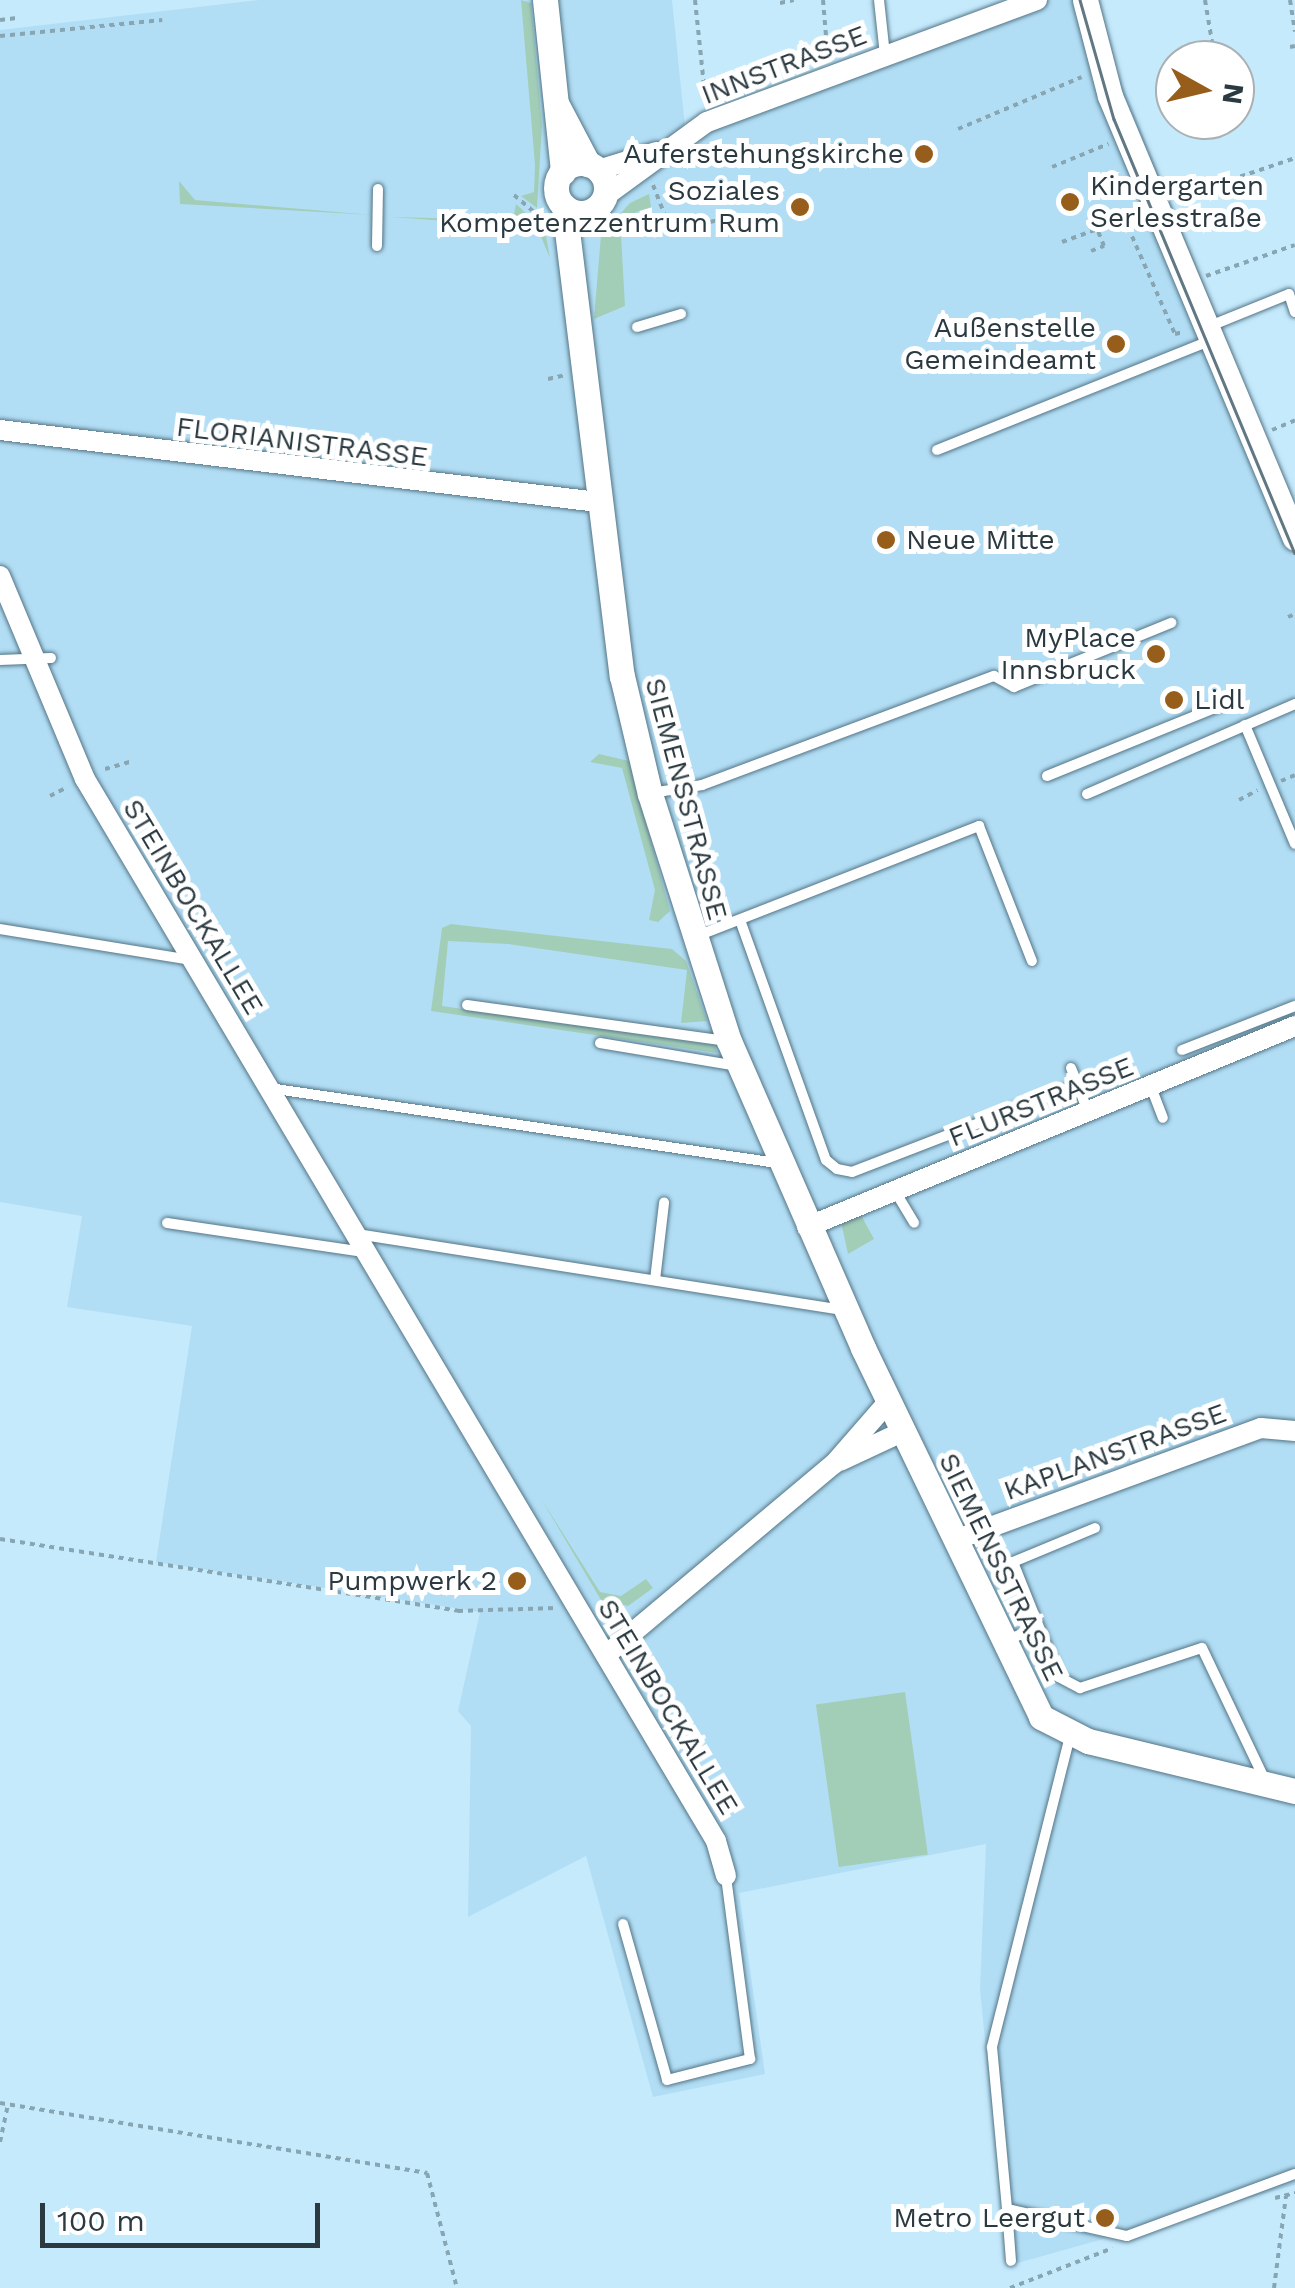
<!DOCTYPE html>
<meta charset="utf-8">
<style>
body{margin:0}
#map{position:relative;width:1295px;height:2288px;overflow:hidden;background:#c5eafc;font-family:"Work Sans",sans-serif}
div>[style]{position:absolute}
.built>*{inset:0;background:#b2def5}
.green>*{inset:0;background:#a2ceb8;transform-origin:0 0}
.path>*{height:4px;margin-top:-2px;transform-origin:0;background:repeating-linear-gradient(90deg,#88a5b2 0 5px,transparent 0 10px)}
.roads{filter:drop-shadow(0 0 2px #547586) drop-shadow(0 0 2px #547586)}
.service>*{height:10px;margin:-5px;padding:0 5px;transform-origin:5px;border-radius:5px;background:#fff}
.minor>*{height:20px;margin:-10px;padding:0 10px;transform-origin:10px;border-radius:10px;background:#fff}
.tertiary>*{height:25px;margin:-12.5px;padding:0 12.5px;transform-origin:12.5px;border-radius:12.5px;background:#fff}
.tertiary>.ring{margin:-12.5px;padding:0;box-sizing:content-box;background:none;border:25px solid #fff;border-radius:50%}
.tram>*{height:2.5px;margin:-1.25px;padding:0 1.25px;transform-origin:1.25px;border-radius:1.25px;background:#617883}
.dots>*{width:28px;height:28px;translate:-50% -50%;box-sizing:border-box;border:5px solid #fff;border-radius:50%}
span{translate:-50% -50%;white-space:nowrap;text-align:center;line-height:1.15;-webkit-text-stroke:10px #fff;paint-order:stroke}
.street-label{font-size:28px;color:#2b3a41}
.poi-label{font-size:28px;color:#2b3a41}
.right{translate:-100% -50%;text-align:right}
.left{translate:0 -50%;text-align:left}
.north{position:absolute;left:1155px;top:40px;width:100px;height:100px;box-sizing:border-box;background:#fff;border:2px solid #aab0b3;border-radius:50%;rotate:98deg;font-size:28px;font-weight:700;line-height:40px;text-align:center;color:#2b3a41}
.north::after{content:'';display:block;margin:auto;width:35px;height:45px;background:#975e1b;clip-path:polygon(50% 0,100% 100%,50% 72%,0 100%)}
.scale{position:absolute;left:40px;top:2203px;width:280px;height:45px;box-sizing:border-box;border:5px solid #2b3a41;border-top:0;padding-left:12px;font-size:30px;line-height:35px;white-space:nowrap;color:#2b3a41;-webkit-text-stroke:8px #fff;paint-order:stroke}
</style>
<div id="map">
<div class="built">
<i style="clip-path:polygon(259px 0,672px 0,685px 127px,1037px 0,1088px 0,1295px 508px,1295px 2185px,1007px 2266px,980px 1989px,986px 1844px,739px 1893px,765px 2074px,653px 2097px,586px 1856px,468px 1917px,471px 1726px,458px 1711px,480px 1612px,156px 1562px,192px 1326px,67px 1307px,82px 1216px,0 1202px,0 30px)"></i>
</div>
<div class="green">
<i style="clip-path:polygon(521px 0,531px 3px,542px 126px,537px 208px,521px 196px,534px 192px,535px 165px)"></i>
<i style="clip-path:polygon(179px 181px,195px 200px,372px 215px,180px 204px)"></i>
<i style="clip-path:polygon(649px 194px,651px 207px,620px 218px,625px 306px,594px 319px,601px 235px,630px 203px)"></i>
<i style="clip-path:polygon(516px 204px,545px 231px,550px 258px,537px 227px,390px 217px,513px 220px)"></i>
<i style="clip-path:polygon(599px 754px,629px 761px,670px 911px,658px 922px,649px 920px,655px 890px,622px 768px,590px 762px)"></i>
<i style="clip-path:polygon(451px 924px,672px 949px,686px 961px,707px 1021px,681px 1023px,687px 970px,508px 944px,448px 941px,442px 1006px,714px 1045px,717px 1053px,431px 1011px,442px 928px)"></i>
<i style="clip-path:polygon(861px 1215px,874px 1239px,848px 1254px,841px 1222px)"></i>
<i style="clip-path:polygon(540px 1497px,600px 1592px,621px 1596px,646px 1579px,653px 1588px,628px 1606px,601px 1600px)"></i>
<i style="left:905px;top:1692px;width:164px;height:90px;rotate:82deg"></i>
</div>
<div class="path">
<i style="left:695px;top:0;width:105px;rotate:84deg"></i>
<i style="left:823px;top:0;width:60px;rotate:85.2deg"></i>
<i style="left:1205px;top:0;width:61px;rotate:80.5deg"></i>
<i style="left:1290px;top:0;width:32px;rotate:81deg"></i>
<i style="left:780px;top:3px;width:14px;rotate:-12deg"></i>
<i style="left:0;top:20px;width:17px;rotate:-7deg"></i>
<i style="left:0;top:36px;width:163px;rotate:-5.6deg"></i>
<i style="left:1290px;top:47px;width:5px;rotate:-11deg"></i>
<i style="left:958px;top:129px;width:134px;rotate:-22.8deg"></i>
<i style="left:1052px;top:167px;width:61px;rotate:-22.3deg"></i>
<i style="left:653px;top:185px;width:49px;rotate:68.6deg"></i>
<i style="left:671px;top:231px;width:62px;rotate:-13.1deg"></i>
<i style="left:514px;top:195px;width:42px;rotate:40.2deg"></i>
<i style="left:1174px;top:199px;width:128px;rotate:-18.7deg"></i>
<i style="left:1124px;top:218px;width:127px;rotate:66.3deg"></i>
<i style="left:1175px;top:334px;width:9px;rotate:-13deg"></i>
<i style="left:1062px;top:242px;width:81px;rotate:-20.2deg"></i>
<i style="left:1091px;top:251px;width:14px;rotate:-21deg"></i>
<i style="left:1104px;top:246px;width:18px;rotate:-112deg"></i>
<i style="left:1206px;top:276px;width:94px;rotate:-19.2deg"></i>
<i style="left:548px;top:379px;width:18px;rotate:-13deg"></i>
<i style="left:1272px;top:430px;width:25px;rotate:-23deg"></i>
<i style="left:1288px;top:617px;width:8px;rotate:-23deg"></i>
<i style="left:105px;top:769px;width:29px;rotate:-16deg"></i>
<i style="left:1281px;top:781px;width:15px;rotate:-23deg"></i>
<i style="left:50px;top:796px;width:18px;rotate:-27deg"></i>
<i style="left:1239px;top:800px;width:21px;rotate:-28deg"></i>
<i style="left:0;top:1539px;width:464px;rotate:8.9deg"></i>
<i style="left:458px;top:1611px;width:98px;rotate:-1.8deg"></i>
<i style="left:0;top:2103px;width:433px;rotate:9.3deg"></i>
<i style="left:427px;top:2173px;width:119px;rotate:75.4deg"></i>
<i style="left:0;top:2142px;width:39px;rotate:-78deg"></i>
<i style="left:1275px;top:2198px;width:21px;rotate:-14deg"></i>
<i style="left:1010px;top:2288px;width:110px;rotate:-21.2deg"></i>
<i style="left:1274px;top:2288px;width:93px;rotate:-82.6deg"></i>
</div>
<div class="roads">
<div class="service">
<i style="left:879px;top:0;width:55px;rotate:83.8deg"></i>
<i style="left:377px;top:246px;width:57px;rotate:-89deg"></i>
<i style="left:1210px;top:326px;width:85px;rotate:-22.1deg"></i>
<i style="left:1289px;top:294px;width:19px;rotate:72deg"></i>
<i style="left:637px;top:327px;width:46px;rotate:-16.5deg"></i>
<i style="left:937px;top:450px;width:294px;rotate:-21.8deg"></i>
<i style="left:0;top:660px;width:51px;rotate:-2.2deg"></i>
<i style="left:1245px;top:725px;width:129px;rotate:67.2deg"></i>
<i style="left:1047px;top:776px;width:194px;rotate:-22.1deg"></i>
<i style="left:651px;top:793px;width:52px;rotate:-8.9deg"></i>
<i style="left:702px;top:785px;width:312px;rotate:-20.5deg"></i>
<i style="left:994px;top:676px;width:23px;rotate:29deg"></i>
<i style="left:1014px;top:687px;width:170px;rotate:-22.2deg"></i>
<i style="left:1087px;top:794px;width:227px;rotate:-23.4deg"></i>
<i style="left:740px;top:920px;width:255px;rotate:70.3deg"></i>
<i style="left:826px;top:1160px;width:14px;rotate:39deg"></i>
<i style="left:837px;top:1169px;width:15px;rotate:11deg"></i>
<i style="left:852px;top:1172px;width:242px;rotate:-21.1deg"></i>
<i style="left:1078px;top:1085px;width:29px;rotate:70deg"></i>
<i style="left:0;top:929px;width:194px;rotate:9.2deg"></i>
<i style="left:697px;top:936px;width:303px;rotate:-21.3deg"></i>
<i style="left:979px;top:826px;width:145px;rotate:68.6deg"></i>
<i style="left:467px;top:1005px;width:263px;rotate:7.9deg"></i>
<i style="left:600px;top:1043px;width:140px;rotate:9.5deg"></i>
<i style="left:1182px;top:1050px;width:121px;rotate:-21.3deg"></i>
<i style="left:1071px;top:1068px;width:18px;rotate:68deg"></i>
<i style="left:1151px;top:1087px;width:33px;rotate:69deg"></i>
<i style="left:269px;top:1088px;width:514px;rotate:8.4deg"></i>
<i style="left:895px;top:1191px;width:37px;rotate:59deg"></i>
<i style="left:167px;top:1223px;width:199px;rotate:8.4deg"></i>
<i style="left:357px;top:1234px;width:493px;rotate:8.9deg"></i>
<i style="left:655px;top:1280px;width:78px;rotate:-83.3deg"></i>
<i style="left:1095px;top:1528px;width:89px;rotate:157.5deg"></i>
<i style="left:1013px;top:1562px;width:124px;rotate:68.2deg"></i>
<i style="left:1059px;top:1677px;width:24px;rotate:28deg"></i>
<i style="left:1080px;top:1688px;width:128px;rotate:-18.2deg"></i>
<i style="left:1202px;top:1648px;width:146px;rotate:64.5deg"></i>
<i style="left:1004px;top:1641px;width:33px;rotate:-21deg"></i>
<i style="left:1070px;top:1736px;width:321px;rotate:104.1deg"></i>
<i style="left:992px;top:2047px;width:163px;rotate:84.7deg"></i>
<i style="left:1007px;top:2209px;width:123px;rotate:12.7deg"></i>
<i style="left:1127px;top:2236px;width:179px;rotate:-20.3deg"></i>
<i style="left:623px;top:1924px;width:162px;rotate:74.2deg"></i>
<i style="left:667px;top:2080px;width:86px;rotate:-14.2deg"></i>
<i style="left:750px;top:2059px;width:185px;rotate:-97.5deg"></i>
<i style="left:1007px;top:2209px;width:52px;rotate:85.6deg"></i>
</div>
<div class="minor">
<i style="left:598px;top:170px;width:61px;rotate:-17.2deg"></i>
<i style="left:604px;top:197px;width:127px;rotate:-36.1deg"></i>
<i style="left:707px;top:122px;width:352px;rotate:-20.3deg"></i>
<i style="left:0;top:430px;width:602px;rotate:6.87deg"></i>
<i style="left:0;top:576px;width:220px;rotate:67.3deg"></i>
<i style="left:85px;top:779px;width:1235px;rotate:59.28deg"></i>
<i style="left:716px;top:1841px;width:36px;rotate:74deg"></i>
<i style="left:807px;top:1227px;width:528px;rotate:-22.39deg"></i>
<i style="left:840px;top:1461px;width:68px;rotate:-25.1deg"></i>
<i style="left:955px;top:1540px;width:326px;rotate:-20.1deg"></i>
<i style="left:1261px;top:1428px;width:34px;rotate:5deg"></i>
<i style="left:606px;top:1655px;width:297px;rotate:-40deg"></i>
<i style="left:834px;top:1464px;width:82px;rotate:-48.9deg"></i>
</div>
<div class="tertiary">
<i style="left:545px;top:0;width:173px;rotate:84deg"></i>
<i style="left:1085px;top:0;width:99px;rotate:75.4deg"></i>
<i style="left:1110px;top:96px;width:479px;rotate:67.3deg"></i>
<i style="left:557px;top:105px;width:67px;rotate:62.3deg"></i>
<i class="ring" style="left:556px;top:163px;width:25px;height:25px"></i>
<i style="left:564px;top:206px;width:474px;rotate:83deg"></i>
<i style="left:622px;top:676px;width:121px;rotate:76.7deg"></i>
<i style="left:650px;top:794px;width:259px;rotate:72.3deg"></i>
<i style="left:729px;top:1041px;width:335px;rotate:66.4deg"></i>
<i style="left:863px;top:1348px;width:410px;rotate:64.2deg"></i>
<i style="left:1041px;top:1717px;width:53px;rotate:27.1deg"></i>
<i style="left:1088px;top:1741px;width:213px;rotate:13.6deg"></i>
</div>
</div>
<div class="tram">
<i style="left:1080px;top:0;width:124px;rotate:74.1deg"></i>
<i style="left:1114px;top:119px;width:470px;rotate:67.4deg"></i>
</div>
<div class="dots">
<i style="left:924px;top:154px;background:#975e1b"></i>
<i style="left:1070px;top:202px;background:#975e1b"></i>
<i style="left:800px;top:207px;background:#975e1b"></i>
<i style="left:1116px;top:344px;background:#975e1b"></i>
<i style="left:886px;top:540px;background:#975e1b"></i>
<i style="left:1156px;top:654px;background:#975e1b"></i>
<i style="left:1174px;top:700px;background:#975e1b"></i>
<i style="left:517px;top:1581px;background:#975e1b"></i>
<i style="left:1105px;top:2218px;background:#975e1b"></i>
</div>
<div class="street-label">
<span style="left:784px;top:65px;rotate:-21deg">INNSTRASSE</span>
<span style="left:302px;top:442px;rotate:7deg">FLORIANISTRASSE</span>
<span style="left:686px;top:799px;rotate:75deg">SIEMENSSTRASSE</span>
<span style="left:193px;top:907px;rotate:59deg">STEINBOCKALLEE</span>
<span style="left:1041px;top:1102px;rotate:-22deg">FLURSTRASSE</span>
<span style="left:1115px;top:1452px;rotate:-20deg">KAPLANSTRASSE</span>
<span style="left:1001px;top:1567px;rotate:64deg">SIEMENSSTRASSE</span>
<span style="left:668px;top:1707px;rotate:59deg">STEINBOCKALLEE</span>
</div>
<div class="poi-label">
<span class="right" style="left:904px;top:154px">Auferstehungskirche</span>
<span class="left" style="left:1090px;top:202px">Kindergarten<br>Serlesstraße</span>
<span class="right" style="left:780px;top:207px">Soziales<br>Kompetenzzentrum Rum</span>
<span class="right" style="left:1096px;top:344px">Außenstelle<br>Gemeindeamt</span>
<span class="left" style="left:906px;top:540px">Neue Mitte</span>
<span class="right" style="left:1136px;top:654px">MyPlace<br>Innsbruck</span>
<span class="left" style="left:1194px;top:700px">Lidl</span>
<span class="right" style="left:497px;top:1581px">Pumpwerk 2</span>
<span class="right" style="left:1085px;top:2218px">Metro Leergut</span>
</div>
<div class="north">N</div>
<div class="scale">100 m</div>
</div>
